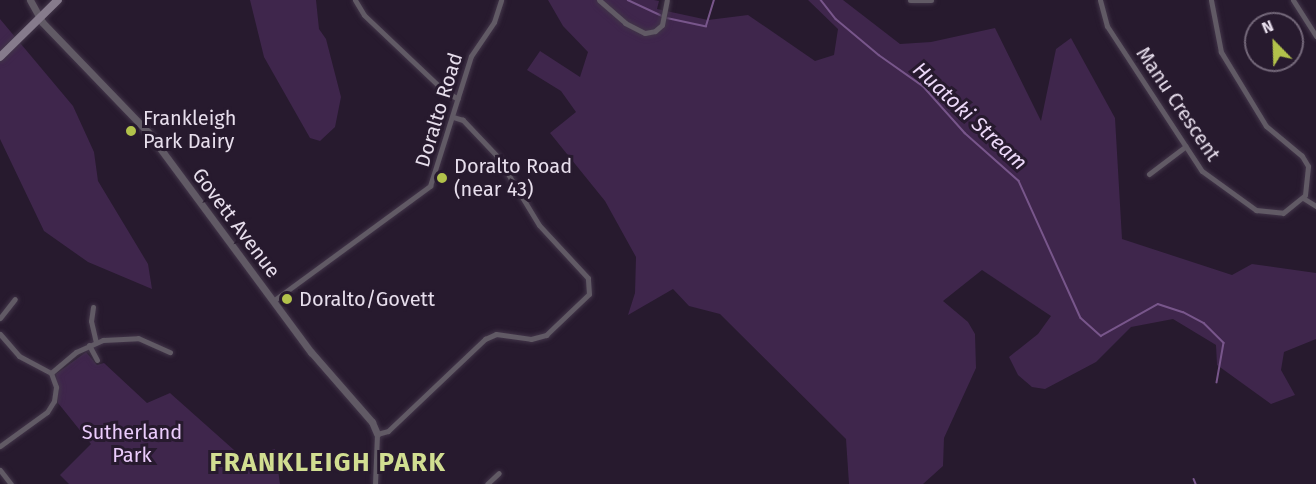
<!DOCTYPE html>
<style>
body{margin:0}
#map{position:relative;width:1316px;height:484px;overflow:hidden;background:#271a2e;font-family:"Fira Sans",sans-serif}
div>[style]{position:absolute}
.green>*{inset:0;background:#3f264c}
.stream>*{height:1.5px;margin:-0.75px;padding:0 0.75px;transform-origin:0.75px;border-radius:0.75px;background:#78568b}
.roads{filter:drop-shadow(0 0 2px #423549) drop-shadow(0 0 2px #423549)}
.minor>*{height:5px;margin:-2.5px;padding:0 2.5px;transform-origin:2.5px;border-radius:2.5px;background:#615a65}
.tertiary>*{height:7px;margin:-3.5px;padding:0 3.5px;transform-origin:3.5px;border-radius:3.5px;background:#615a65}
.secondary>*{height:8px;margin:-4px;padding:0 4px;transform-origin:4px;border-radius:4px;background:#867b8c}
.dots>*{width:16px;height:16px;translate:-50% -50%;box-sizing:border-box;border:3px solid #271a2e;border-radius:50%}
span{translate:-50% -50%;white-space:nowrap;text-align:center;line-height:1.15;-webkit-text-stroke:6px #271a2e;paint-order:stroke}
.street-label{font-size:20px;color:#e7deec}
.poi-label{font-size:20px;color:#e7deec}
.left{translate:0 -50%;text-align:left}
.park-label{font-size:20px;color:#ebccfc}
.water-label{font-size:21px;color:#edd9f9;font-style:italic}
.district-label{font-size:26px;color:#d1de91;font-weight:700;letter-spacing:1.5px}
.north{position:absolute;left:1244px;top:12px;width:60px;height:60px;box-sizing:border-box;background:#271a2e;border:2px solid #74687a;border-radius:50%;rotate:337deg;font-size:16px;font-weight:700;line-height:24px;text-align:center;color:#e7deec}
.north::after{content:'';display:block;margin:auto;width:21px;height:27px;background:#b2c24b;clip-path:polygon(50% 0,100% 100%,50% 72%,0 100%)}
</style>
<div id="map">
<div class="green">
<i style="clip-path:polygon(250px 0,316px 0,319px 29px,326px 39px,341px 97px,335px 127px,320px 141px,310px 138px,264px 57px)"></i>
<i style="clip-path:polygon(548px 0,654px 0,659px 1px,657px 9px,708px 20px,748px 15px,815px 61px,834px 55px,838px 29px,808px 0,843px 0,900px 44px,931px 42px,995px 28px,1041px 121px,1056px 49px,1071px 38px,1115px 118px,1122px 239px,1232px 275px,1252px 264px,1316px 273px,1316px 339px,1284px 352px,1281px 370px,1295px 395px,1271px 404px,1217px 365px,1216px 345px,1173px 319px,1131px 327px,1096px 362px,1045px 389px,1032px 387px,1018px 375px,1009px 357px,1038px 334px,1051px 316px,982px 270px,943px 301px,968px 322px,975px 334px,976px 368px,944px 438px,943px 466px,923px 484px,849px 484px,846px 439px,720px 314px,689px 306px,673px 289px,628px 315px,635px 293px,636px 257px,605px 201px,550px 133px,576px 112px,561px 91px,527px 70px,540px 51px,580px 77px,588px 52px,563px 26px)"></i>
<i style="clip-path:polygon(0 19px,73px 106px,94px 152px,98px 181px,148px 264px,152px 289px,88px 262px,44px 231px,0 139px)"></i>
<i style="clip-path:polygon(86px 352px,97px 365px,104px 363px,147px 403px,170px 393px,243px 458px,275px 449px,280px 484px,69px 484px,60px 475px,91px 444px,58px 403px,56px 374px)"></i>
</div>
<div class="stream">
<i style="left:628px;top:0;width:38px;rotate:25deg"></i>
<i style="left:821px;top:0;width:24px;rotate:52deg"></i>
<i style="left:836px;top:19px;width:56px;rotate:39.9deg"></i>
<i style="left:879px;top:55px;width:54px;rotate:35.2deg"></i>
<i style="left:923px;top:86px;width:63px;rotate:48.2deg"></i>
<i style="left:965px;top:133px;width:72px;rotate:41.6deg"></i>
<i style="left:1019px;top:181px;width:150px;rotate:65.7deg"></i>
<i style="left:1081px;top:318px;width:27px;rotate:42deg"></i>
<i style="left:1101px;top:336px;width:65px;rotate:-29.3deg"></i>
<i style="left:1158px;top:304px;width:26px;rotate:18deg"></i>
<i style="left:1183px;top:312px;width:24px;rotate:28deg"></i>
<i style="left:1204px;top:323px;width:28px;rotate:45deg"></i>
<i style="left:1224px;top:343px;width:40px;rotate:100deg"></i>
<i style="left:667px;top:18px;width:40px;rotate:12deg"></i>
<i style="left:706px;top:26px;width:27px;rotate:-73deg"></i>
<i style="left:1194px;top:479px;width:5px;rotate:68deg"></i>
</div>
<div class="roads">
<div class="minor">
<i style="left:355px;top:0;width:17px;rotate:59deg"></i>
<i style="left:364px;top:15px;width:109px;rotate:43.5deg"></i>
<i style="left:443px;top:90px;width:17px;rotate:31deg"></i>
<i style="left:599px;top:0;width:35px;rotate:41deg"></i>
<i style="left:625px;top:23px;width:22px;rotate:27deg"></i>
<i style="left:645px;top:33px;width:10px;rotate:-11deg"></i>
<i style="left:655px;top:31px;width:9px;rotate:-41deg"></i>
<i style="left:662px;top:25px;width:25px;rotate:-79deg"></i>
<i style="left:910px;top:0;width:21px"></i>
<i style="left:1100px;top:0;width:27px;rotate:75deg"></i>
<i style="left:1107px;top:26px;width:173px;rotate:56.8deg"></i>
<i style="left:1202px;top:171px;width:67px;rotate:35.8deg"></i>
<i style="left:1256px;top:210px;width:27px;rotate:6deg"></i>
<i style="left:1283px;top:213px;width:28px;rotate:-39deg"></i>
<i style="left:1305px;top:195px;width:29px;rotate:-84deg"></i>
<i style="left:1308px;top:166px;width:12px;rotate:-121deg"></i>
<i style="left:1302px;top:156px;width:47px;rotate:-140.2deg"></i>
<i style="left:1266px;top:126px;width:87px;rotate:-121.3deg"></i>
<i style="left:1221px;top:52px;width:53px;rotate:-100.9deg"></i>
<i style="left:1293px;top:0;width:43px;rotate:57.4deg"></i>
<i style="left:1149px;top:174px;width:46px;rotate:-37.1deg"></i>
<i style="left:1303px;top:198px;width:15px;rotate:32deg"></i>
<i style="left:273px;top:301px;width:195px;rotate:-36.2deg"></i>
<i style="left:430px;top:186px;width:136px;rotate:-72.5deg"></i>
<i style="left:471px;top:56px;width:41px;rotate:-55.9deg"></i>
<i style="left:494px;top:22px;width:23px;rotate:-72deg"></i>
<i style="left:93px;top:307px;width:14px;rotate:98deg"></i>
<i style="left:91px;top:321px;width:22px;rotate:77deg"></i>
<i style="left:0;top:318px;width:24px;rotate:-52deg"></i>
<i style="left:0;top:334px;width:29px;rotate:49deg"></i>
<i style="left:19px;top:356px;width:36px;rotate:28deg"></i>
<i style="left:51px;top:373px;width:15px;rotate:70deg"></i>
<i style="left:56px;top:387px;width:14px;rotate:98deg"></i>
<i style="left:54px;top:401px;width:13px;rotate:122deg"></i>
<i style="left:47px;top:412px;width:58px;rotate:144.1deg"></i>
<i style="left:89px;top:345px;width:17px;rotate:62deg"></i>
<i style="left:51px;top:373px;width:33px;rotate:-40deg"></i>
<i style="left:76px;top:352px;width:30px;rotate:-24deg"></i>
<i style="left:103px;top:340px;width:35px;rotate:-3deg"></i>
<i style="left:138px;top:338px;width:35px;rotate:24deg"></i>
<i style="left:0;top:470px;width:18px;rotate:52deg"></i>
<i style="left:375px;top:484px;width:50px;rotate:-87.7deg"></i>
<i style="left:377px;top:434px;width:11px;rotate:-15deg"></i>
<i style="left:388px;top:431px;width:134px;rotate:-43.5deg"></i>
<i style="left:485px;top:339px;width:12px;rotate:-24deg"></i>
<i style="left:496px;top:334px;width:35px;rotate:8deg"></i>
<i style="left:531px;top:339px;width:16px;rotate:-15deg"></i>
<i style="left:546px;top:335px;width:59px;rotate:-43.6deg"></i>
<i style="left:589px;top:294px;width:16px;rotate:-94deg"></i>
<i style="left:588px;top:278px;width:72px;rotate:-132.8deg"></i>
<i style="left:539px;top:225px;width:81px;rotate:-121.3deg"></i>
<i style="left:497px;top:156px;width:50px;rotate:-133.4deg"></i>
<i style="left:463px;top:120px;width:10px;rotate:-163deg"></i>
<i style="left:487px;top:484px;width:16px;rotate:-43deg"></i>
</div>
<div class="tertiary">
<i style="left:30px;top:0;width:25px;rotate:61deg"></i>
<i style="left:42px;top:22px;width:153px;rotate:46.1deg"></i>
<i style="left:148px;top:132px;width:274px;rotate:53.5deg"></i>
<i style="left:311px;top:352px;width:93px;rotate:48.9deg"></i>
<i style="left:372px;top:422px;width:13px;rotate:67deg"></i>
</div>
<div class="secondary">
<i style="left:0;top:57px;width:81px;rotate:-44.5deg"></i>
</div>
</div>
<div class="dots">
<i style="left:131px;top:131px;background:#b2c24b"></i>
<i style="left:442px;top:178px;background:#b2c24b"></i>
<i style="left:287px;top:299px;background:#b2c24b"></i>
</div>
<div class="street-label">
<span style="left:1178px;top:104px;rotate:56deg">Manu Crescent</span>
<span style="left:439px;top:110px;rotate:-73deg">Doralto Road</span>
<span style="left:236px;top:223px;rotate:53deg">Govett Avenue</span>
</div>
<div class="poi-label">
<span class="left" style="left:143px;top:130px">Frankleigh<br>Park Dairy</span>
<span class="left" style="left:454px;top:178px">Doralto Road<br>(near 43)</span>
<span class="left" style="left:299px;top:299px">Doralto/Govett</span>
</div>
<div class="park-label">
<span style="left:132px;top:444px">Sutherland<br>Park</span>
</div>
<div class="water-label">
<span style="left:970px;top:116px;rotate:43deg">Huatoki Stream</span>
</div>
<div class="district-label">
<span style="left:328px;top:463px">FRANKLEIGH PARK</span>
</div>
<div class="north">N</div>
</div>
